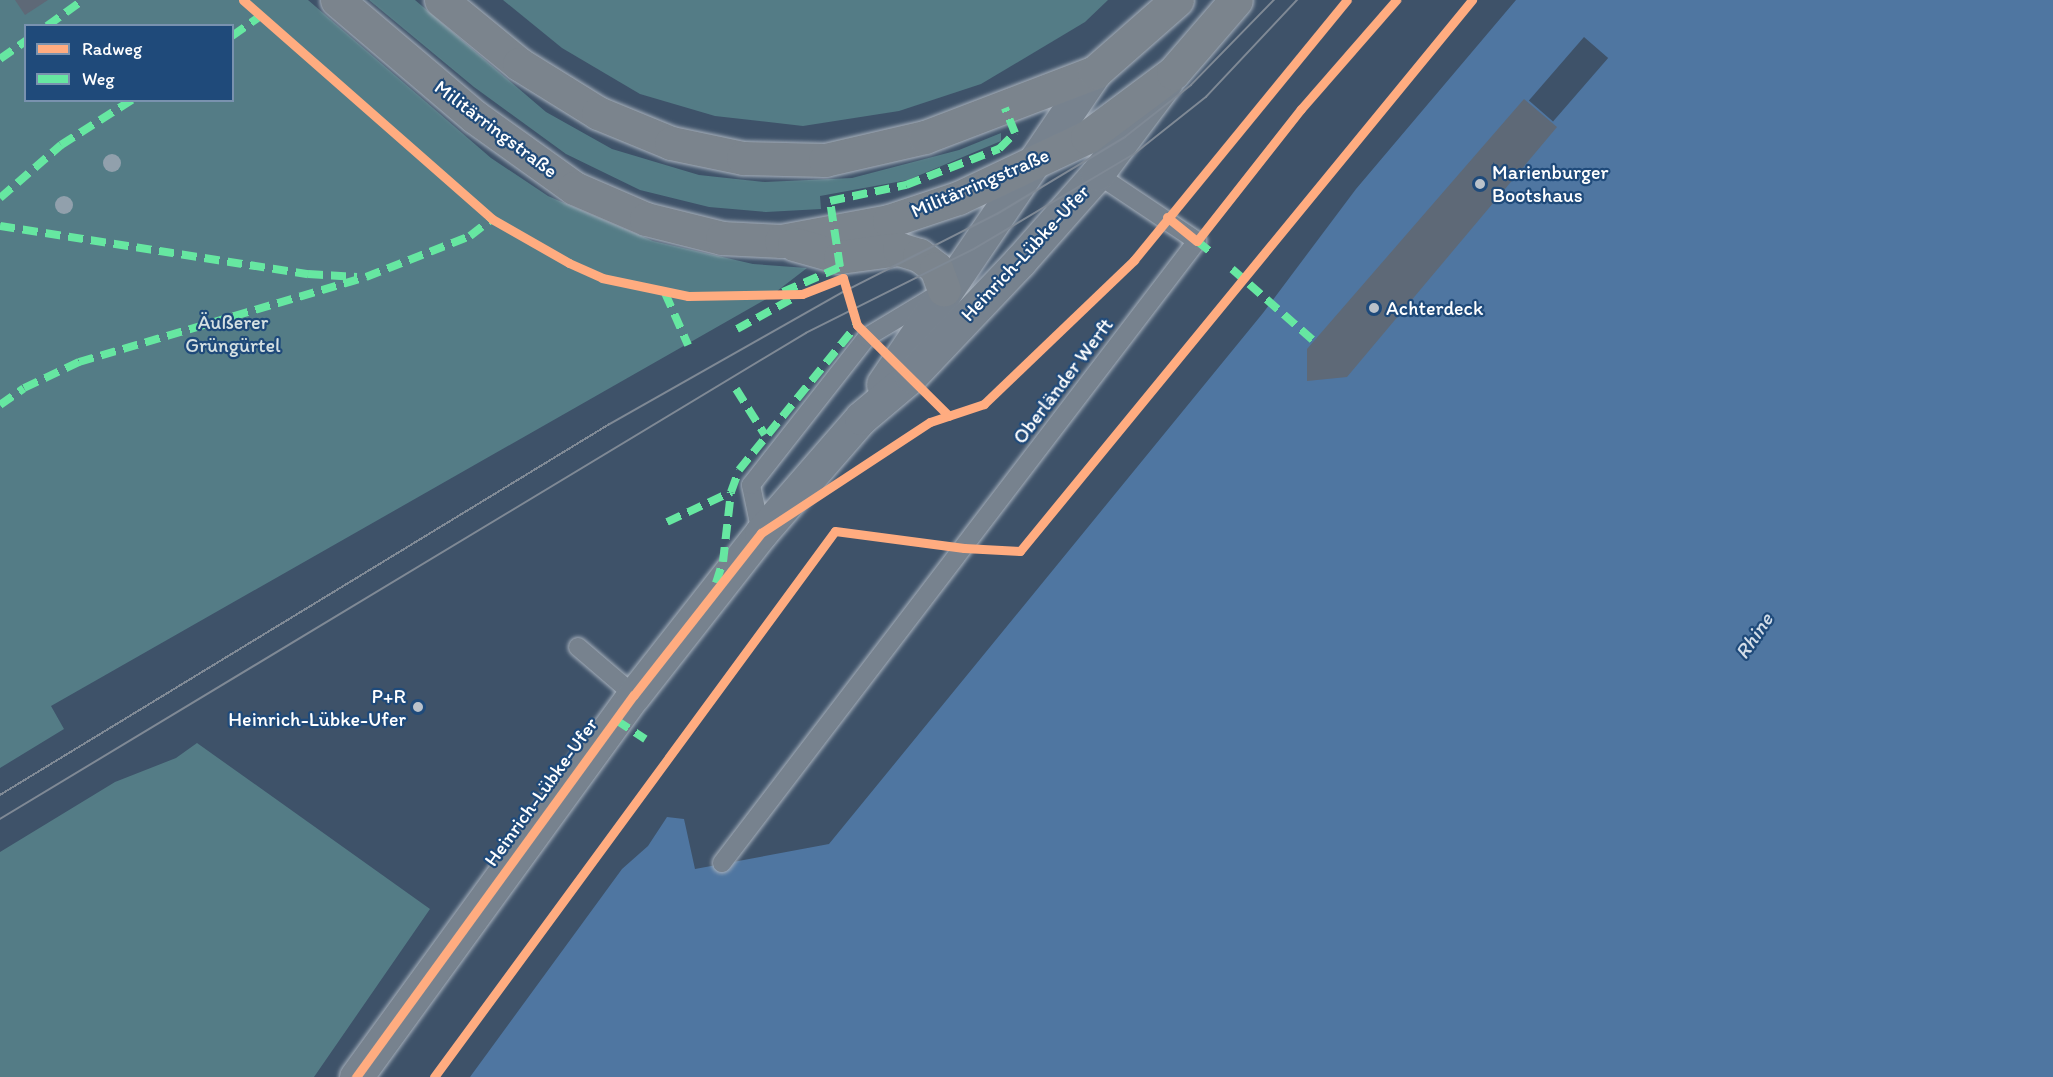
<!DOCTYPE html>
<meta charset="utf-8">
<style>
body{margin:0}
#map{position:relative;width:2053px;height:1077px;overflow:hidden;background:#3e5269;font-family:Itim,sans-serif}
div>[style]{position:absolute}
.green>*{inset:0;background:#547c86}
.water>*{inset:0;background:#4f76a1}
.pier>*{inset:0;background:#3e5269;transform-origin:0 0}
.building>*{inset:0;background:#5e6977}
.roads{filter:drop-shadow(0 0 2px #a8b1bc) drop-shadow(0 0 2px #a8b1bc)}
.service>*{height:18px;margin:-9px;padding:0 9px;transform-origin:9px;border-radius:9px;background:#77828e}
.secondary>*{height:33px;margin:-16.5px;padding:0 16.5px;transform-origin:16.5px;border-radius:16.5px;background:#77828e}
.primary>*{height:33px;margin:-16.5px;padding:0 16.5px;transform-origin:16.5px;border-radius:16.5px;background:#7b848d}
.tram>*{height:1.5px;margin:-0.75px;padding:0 0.75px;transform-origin:0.75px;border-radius:0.75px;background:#7f8995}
.quiet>*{height:8px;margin-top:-4px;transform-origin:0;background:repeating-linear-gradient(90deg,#66e7a1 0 15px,transparent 0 23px)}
.cycleway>*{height:9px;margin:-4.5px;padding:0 4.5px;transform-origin:4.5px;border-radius:4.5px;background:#ffac80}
.trees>*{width:18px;height:18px;margin:-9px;border-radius:50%;background:#91a0ac}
.dots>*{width:16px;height:16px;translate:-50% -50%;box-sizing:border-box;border:3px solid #1f4a7a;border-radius:50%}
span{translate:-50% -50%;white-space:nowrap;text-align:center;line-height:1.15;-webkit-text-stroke:4.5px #1f4a7a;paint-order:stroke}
.street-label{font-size:20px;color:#fff}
.poi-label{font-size:20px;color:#fff}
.left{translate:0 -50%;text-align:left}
.right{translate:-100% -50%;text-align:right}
.park-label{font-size:20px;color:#d5e0e2}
.water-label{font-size:21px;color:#d4dee9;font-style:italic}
.legend{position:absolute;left:24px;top:24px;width:210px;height:78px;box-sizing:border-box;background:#1f4a7a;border:2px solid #7992af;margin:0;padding:8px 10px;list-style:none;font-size:18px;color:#fff}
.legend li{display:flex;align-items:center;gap:12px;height:30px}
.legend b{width:30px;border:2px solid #7992af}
</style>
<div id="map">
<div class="green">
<i style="clip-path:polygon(evenodd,0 0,308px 0,491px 158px,548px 196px,653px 241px,753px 264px,807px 268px,768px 298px,51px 706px,64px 729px,0 768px,0 0,26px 26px,232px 26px,232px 100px,26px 100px,26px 26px)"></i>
<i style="clip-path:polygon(369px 0,415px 0,546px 112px,612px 149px,699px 175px,765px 182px,852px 178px,959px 150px,1001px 133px,1001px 141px,908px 180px,820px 196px,821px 209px,766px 212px,709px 207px,640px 190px,566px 154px,474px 87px)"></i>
<i style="clip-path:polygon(503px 0,1108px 0,1085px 22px,981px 84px,899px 111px,803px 126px,715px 116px,640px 94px,562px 48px)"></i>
<i style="clip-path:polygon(197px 743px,430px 909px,314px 1077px,0 1077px,0 852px,115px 782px,176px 758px)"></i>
</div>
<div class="water">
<i style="clip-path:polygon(1516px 0,2053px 0,2053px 1077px,470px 1077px,622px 869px,648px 846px,667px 817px,684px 819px,695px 869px,829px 844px,1263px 313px,1356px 189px)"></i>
</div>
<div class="pier">
<i style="left:1584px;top:37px;width:32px;height:84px;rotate:41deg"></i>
</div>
<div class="building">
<i style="clip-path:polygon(15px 0,48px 0,25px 15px)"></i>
<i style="clip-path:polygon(1524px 99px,1557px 127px,1347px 377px,1307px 381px,1307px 349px)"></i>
</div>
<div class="roads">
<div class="service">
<i style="left:761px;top:533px;width:49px;rotate:-101.8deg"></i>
<i style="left:751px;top:485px;width:188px;rotate:-51.9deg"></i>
<i style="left:867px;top:337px;width:79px;rotate:-31.1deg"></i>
<i style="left:578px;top:647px;width:74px;rotate:40.6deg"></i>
<i style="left:722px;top:863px;width:783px;rotate:-52.63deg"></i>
<i style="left:1197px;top:241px;width:120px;rotate:-146.2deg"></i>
</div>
<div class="secondary">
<i style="left:883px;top:384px;width:377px;rotate:-55.8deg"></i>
<i style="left:356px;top:1077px;width:472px;rotate:-54deg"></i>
<i style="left:634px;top:695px;width:206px;rotate:-51.9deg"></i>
<i style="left:761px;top:533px;width:152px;rotate:-49deg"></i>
<i style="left:861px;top:418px;width:65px;rotate:-40deg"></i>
<i style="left:911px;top:376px;width:158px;rotate:-46.5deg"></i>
<i style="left:1020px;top:261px;width:116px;rotate:-48.5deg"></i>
<i style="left:1097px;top:174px;width:115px;rotate:-53.1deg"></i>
</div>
<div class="primary">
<i style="left:337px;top:0;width:181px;rotate:40.3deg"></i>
<i style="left:475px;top:117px;width:122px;rotate:35.6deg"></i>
<i style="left:574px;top:188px;width:78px;rotate:23.3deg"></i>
<i style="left:646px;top:219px;width:78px;rotate:14deg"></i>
<i style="left:722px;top:238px;width:59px;rotate:2.9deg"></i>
<i style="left:781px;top:241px;width:110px;rotate:-10.5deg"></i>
<i style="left:889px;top:221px;width:73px;rotate:-18.4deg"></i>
<i style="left:958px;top:198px;width:143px;rotate:-25.3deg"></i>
<i style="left:1087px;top:137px;width:107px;rotate:-36.7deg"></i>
<i style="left:1173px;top:73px;width:96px;rotate:-49.2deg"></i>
<i style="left:441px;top:0;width:101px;rotate:39.4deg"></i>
<i style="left:519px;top:64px;width:93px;rotate:31.8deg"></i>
<i style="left:598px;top:113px;width:79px;rotate:22.3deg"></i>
<i style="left:671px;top:143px;width:74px;rotate:11.8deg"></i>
<i style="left:743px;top:158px;width:82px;rotate:1.4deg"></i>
<i style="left:825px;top:160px;width:103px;rotate:-13deg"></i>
<i style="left:925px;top:137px;width:182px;rotate:-20.9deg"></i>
<i style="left:1095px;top:72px;width:109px;rotate:-41.3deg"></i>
<i style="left:794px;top:244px;width:48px;rotate:15.8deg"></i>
<i style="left:840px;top:257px;width:60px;rotate:-7.7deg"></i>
<i style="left:899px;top:249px;width:21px;rotate:17deg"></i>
<i style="left:919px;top:255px;width:21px;rotate:37deg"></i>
<i style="left:936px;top:268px;width:23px;rotate:70deg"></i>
</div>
</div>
<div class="tram">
<i style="left:0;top:795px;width:712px;rotate:-31.32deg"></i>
<i style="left:608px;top:425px;width:274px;rotate:-29.5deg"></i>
<i style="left:847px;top:290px;width:168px;rotate:-26.9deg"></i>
<i style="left:997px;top:214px;width:149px;rotate:-31deg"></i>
<i style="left:1125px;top:137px;width:84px;rotate:-38.2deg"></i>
<i style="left:1191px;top:85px;width:119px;rotate:-45.7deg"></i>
<i style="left:0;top:819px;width:941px;rotate:-31.09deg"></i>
<i style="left:806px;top:333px;width:188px;rotate:-26.6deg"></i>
<i style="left:974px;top:249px;width:186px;rotate:-30.7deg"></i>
<i style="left:1134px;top:154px;width:92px;rotate:-38.4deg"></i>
<i style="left:1206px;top:97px;width:133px;rotate:-46.8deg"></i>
</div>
<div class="quiet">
<i style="left:47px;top:26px;width:44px;rotate:-35.8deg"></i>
<i style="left:232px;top:36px;width:35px;rotate:-35deg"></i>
<i style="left:0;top:59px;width:32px;rotate:-35deg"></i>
<i style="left:0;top:198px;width:81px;rotate:-41deg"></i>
<i style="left:61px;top:145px;width:84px;rotate:-32.4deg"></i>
<i style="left:0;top:226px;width:312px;rotate:8.9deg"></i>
<i style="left:308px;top:274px;width:49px;rotate:3.5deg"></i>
<i style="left:1199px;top:238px;width:4px;rotate:124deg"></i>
<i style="left:1197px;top:241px;width:21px;rotate:39deg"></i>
<i style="left:1232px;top:269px;width:109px;rotate:41.3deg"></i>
<i style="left:783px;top:292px;width:62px;rotate:-23.7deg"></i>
<i style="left:840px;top:267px;width:67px;rotate:-98.6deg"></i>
<i style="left:830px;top:201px;width:78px;rotate:-11.9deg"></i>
<i style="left:906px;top:185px;width:100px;rotate:-21.2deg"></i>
<i style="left:999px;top:149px;width:23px;rotate:-45deg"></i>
<i style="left:1015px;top:133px;width:27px;rotate:-112deg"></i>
<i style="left:665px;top:293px;width:57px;rotate:66.1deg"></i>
<i style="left:737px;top:329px;width:68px;rotate:-28.8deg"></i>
<i style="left:736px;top:389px;width:54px;rotate:57.8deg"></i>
<i style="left:0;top:405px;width:29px;rotate:-35deg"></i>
<i style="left:24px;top:388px;width:61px;rotate:-25.3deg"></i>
<i style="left:79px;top:362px;width:299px;rotate:-16.5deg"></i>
<i style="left:366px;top:277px;width:112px;rotate:-21.5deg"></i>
<i style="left:470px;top:236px;width:28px;rotate:-38deg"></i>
<i style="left:667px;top:522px;width:71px;rotate:-25.1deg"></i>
<i style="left:716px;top:583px;width:22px;rotate:-72deg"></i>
<i style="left:723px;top:562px;width:70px;rotate:-83.5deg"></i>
<i style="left:731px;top:492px;width:23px;rotate:-70deg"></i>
<i style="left:739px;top:470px;width:187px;rotate:-50.9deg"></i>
<i style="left:616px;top:720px;width:35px;rotate:33deg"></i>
</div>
<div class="cycleway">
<i style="left:243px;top:0;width:332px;rotate:41.3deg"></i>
<i style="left:492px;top:219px;width:89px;rotate:29.7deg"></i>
<i style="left:569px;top:263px;width:36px;rotate:24deg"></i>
<i style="left:602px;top:278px;width:88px;rotate:11.8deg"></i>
<i style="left:688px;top:296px;width:114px;rotate:-1deg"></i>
<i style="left:802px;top:294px;width:44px;rotate:-21.3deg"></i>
<i style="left:843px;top:278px;width:49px;rotate:73.4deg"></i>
<i style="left:857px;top:325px;width:129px;rotate:44.7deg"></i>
<i style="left:1167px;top:217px;width:38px;rotate:39deg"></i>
<i style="left:1197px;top:241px;width:168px;rotate:-51.8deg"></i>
<i style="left:1301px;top:109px;width:145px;rotate:-48.9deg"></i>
<i style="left:356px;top:1077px;width:472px;rotate:-54deg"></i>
<i style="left:634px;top:695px;width:206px;rotate:-51.9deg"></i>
<i style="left:761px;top:533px;width:202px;rotate:-33.3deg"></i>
<i style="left:930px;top:422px;width:57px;rotate:-18.4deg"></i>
<i style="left:984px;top:404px;width:208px;rotate:-43.8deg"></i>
<i style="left:1134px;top:260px;width:336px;rotate:-50.7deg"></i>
<i style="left:434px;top:1077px;width:677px;rotate:-53.71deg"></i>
<i style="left:835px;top:531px;width:130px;rotate:7.5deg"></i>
<i style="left:964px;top:548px;width:56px;rotate:3.1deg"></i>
<i style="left:1020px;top:551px;width:713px;rotate:-50.64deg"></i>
</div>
<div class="trees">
<i style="left:112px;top:163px"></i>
<i style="left:64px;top:205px"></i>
</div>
<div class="dots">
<i style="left:1480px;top:184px;background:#bbc2ca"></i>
<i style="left:1374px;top:308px;background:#bbc2ca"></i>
<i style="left:418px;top:707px;background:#bbc2ca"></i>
</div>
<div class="street-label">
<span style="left:496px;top:129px;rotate:37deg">Militärringstraße</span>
<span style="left:980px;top:183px;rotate:-23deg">Militärringstraße</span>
<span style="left:1025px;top:253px;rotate:-47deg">Heinrich-Lübke-Ufer</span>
<span style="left:1063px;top:381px;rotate:-53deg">Oberländer Werft</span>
<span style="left:541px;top:792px;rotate:-54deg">Heinrich-Lübke-Ufer</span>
</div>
<div class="poi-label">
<span class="left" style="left:1492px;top:184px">Marienburger<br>Bootshaus</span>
<span class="left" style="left:1386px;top:308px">Achterdeck</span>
<span class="right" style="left:406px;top:708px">P+R<br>Heinrich-Lübke-Ufer</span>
</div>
<div class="park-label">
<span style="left:233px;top:334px">Äußerer<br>Grüngürtel</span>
</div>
<div class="water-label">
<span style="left:1754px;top:636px;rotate:-56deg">Rhine</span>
</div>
<ul class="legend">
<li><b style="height:8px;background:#ffac80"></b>Radweg</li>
<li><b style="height:8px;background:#66e7a1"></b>Weg</li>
</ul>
</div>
